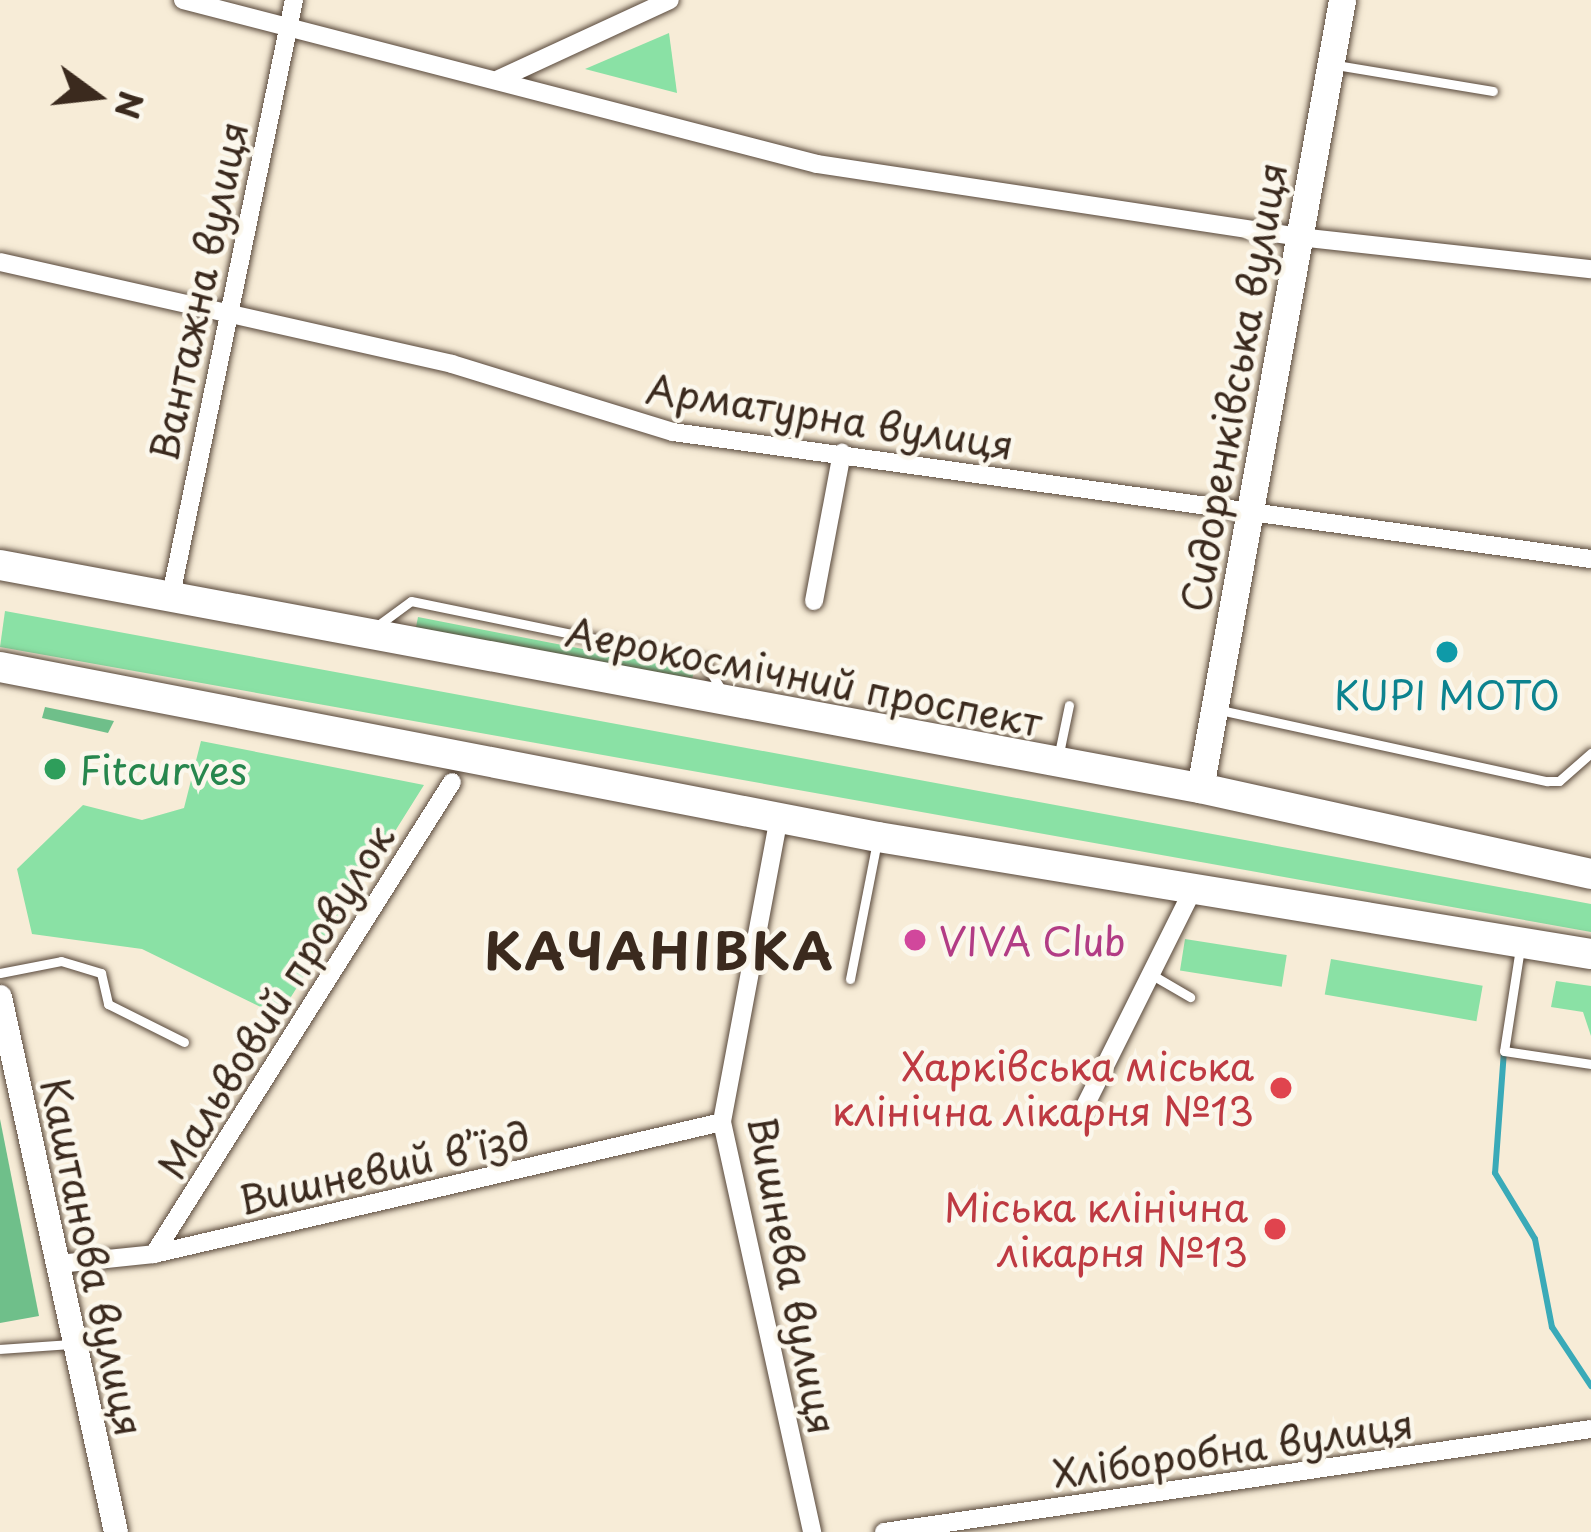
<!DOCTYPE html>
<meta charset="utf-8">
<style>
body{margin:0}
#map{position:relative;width:1591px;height:1532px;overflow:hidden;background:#f7ecd7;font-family:"Playpen Sans",sans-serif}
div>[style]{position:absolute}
.green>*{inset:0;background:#8ae1a5;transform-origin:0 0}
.forest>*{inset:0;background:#6fbf8a}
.stream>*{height:6px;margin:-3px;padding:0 3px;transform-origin:3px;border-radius:3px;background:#3aaab8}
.roads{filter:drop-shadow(0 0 3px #57473a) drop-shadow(0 0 3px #57473a)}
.service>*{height:9px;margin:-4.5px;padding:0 4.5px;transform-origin:4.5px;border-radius:4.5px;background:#fff}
.minor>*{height:18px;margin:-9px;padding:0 9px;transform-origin:9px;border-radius:9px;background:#fff}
.tertiary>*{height:24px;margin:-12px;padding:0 12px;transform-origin:12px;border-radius:12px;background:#fff}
.secondary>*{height:27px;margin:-13.5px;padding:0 13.5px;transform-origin:13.5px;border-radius:13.5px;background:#fff}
.primary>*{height:30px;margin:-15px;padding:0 15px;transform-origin:15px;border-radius:15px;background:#fff}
.dots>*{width:33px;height:33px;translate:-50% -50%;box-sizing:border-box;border:6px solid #fbf7ec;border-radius:50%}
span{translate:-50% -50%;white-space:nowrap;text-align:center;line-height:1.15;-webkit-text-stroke:9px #fbf7ec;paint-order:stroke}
.street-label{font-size:39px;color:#3b2a1e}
.culture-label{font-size:39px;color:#0d838f}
.leisure-label{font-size:39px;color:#27864d}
.left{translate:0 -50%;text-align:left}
.hotel-label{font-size:39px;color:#b23c85}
.health-label{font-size:39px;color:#be3a42}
.right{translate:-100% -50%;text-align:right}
.district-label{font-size:51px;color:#3b2a1e;font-weight:700;letter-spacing:3px}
.north{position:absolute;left:36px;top:36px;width:120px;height:120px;-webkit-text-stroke:9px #fbf7ec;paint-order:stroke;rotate:105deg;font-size:33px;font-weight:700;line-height:48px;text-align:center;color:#3b2a1e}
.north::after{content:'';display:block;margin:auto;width:42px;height:54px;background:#3b2a1e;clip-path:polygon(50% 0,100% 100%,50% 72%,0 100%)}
</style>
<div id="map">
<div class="green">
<i style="clip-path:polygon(669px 33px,677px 93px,585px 69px)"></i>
<i style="clip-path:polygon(5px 611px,1591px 904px,1591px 932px,0 647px)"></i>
<i style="left:418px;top:617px;width:281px;height:11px;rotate:11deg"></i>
<i style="clip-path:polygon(201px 741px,424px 785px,279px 1016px,142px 949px,32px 934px,17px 869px,83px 805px,142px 820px,184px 808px)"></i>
<i style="left:1185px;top:939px;width:103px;height:32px;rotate:9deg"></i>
<i style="left:1331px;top:959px;width:154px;height:36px;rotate:10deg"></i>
<i style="clip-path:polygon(1556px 981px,1591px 986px,1591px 1036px,1583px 1012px,1551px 1007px)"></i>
</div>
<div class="forest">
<i style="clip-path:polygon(45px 707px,114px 721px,108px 733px,42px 718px)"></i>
<i style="clip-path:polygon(0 1119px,39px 1316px,0 1323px)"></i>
</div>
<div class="stream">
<i style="left:1504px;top:1051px;width:122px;rotate:94.2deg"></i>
<i style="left:1495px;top:1173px;width:77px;rotate:58.8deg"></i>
<i style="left:1535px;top:1239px;width:90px;rotate:79.1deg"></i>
<i style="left:1552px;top:1327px;width:71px;rotate:56.5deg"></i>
</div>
<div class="roads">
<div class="service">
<i style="left:1336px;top:65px;width:159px;rotate:9.4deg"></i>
<i style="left:377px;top:626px;width:42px;rotate:-36.3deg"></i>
<i style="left:411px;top:601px;width:299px;rotate:11.6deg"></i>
<i style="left:704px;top:661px;width:37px;rotate:59deg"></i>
<i style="left:1220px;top:710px;width:335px;rotate:12.3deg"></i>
<i style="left:1547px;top:781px;width:12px"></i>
<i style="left:1559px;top:781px;width:43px;rotate:-41.2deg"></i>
<i style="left:1058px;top:758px;width:54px;rotate:-78.3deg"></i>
<i style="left:1520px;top:948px;width:104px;rotate:98.8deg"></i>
<i style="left:1504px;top:1051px;width:88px;rotate:8.5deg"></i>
<i style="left:0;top:973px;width:62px;rotate:-11.1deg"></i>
<i style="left:61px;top:961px;width:42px;rotate:16.7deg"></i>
<i style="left:101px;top:973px;width:32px;rotate:77deg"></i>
<i style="left:108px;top:1004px;width:85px;rotate:26.6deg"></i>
<i style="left:1154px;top:976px;width:42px;rotate:30.3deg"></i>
<i style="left:850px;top:979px;width:140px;rotate:-78.9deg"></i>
<i style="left:0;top:1349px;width:70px;rotate:-4.1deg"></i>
</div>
<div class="minor">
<i style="left:183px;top:0;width:655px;rotate:14.5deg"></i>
<i style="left:817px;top:164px;width:487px;rotate:8.6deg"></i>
<i style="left:1299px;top:237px;width:294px;rotate:6.3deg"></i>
<i style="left:499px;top:79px;width:188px;rotate:-24.8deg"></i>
<i style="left:0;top:262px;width:463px;rotate:12.7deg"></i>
<i style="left:452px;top:364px;width:231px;rotate:17.1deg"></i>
<i style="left:673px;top:432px;width:927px;rotate:7.88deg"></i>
<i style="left:171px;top:595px;width:608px;rotate:-78.32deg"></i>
<i style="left:814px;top:601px;width:151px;rotate:-79.3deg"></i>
<i style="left:779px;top:817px;width:310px;rotate:100.6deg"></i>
<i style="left:722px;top:1122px;width:420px;rotate:77.6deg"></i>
<i style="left:1082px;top:1112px;width:249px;rotate:-63.5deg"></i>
<i style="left:154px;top:1254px;width:558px;rotate:-57.73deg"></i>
<i style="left:58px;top:1264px;width:97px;rotate:-5.9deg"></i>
<i style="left:154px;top:1254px;width:583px;rotate:-13.08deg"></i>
<i style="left:884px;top:1532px;width:714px;rotate:-8.29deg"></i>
</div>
<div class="tertiary">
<i style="left:0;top:997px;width:547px;rotate:77.77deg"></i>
</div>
<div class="secondary">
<i style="left:1200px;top:788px;width:801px;rotate:-79.78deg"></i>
</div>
<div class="primary">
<i style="left:0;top:565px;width:1221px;rotate:10.53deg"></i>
<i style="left:1200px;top:788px;width:400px;rotate:12.4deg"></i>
<i style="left:0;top:667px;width:894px;rotate:10.96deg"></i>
<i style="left:878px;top:837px;width:723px;rotate:9.32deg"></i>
</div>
</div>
<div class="dots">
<i style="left:1447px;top:652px;background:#0f9aa8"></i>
<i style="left:55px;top:769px;background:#2e9e5b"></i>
<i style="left:915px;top:940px;background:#d1479c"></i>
<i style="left:1281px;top:1088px;background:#e0444e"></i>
<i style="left:1275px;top:1229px;background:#e0444e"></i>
</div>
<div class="street-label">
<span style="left:198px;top:291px;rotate:-78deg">Вантажна вулиця</span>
<span style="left:1233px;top:387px;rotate:-80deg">Сидоренківська вулиця</span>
<span style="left:830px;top:416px;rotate:9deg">Арматурна вулиця</span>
<span style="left:804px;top:676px;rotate:11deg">Аерокосмічний проспект</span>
<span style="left:275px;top:1001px;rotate:-58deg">Мальвовий провулок</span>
<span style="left:384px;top:1167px;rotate:-13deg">Вишневий в’їзд</span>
<span style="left:93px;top:1257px;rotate:78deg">Каштанова вулиця</span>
<span style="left:793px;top:1275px;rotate:79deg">Вишнева вулиця</span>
<span style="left:1233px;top:1448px;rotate:-8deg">Хліборобна вулиця</span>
</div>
<div class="culture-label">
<span style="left:1447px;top:694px">KUPI MOTO</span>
</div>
<div class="leisure-label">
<span class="left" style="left:79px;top:769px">Fitcurves</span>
</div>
<div class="hotel-label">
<span class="left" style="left:939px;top:940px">VIVA Club</span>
</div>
<div class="health-label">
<span class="right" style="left:1254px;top:1088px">Харківська міська<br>клінічна лікарня №13</span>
<span class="right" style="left:1248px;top:1229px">Міська клінічна<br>лікарня №13</span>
</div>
<div class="district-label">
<span style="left:660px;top:949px">КАЧАНІВКА</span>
</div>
<div class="north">N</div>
</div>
